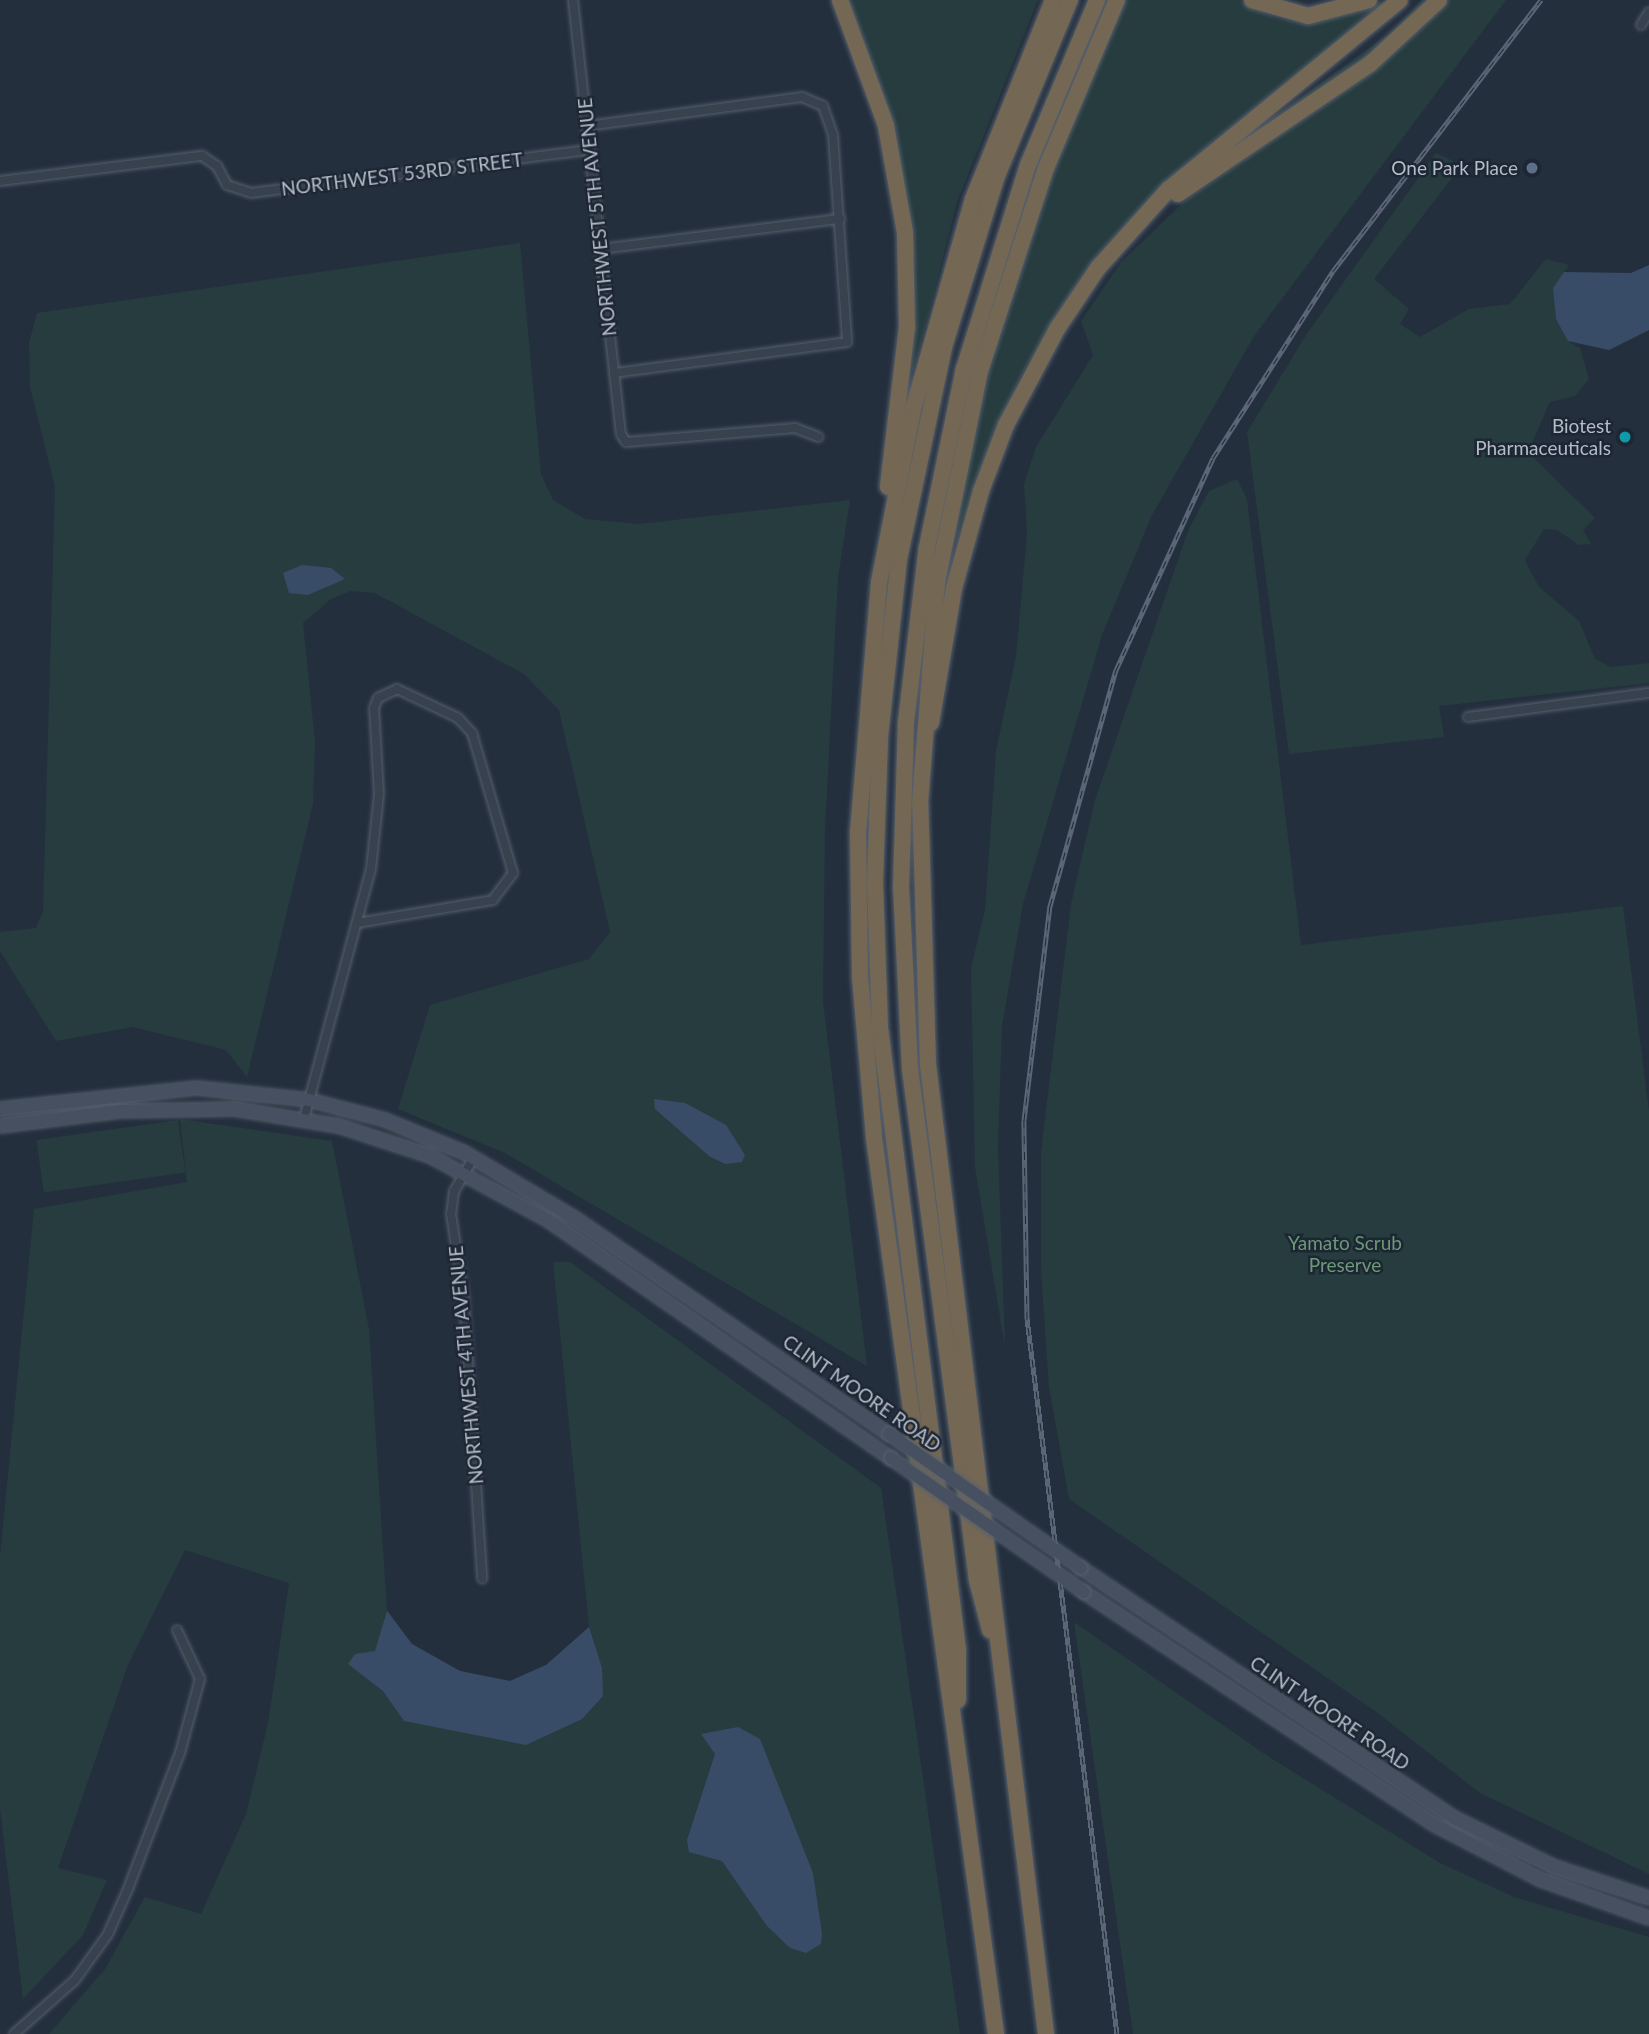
<!DOCTYPE html>
<style>
body{margin:0}
#map{position:relative;width:1649px;height:2034px;overflow:hidden;background:#242f3e;font-family:Lato,sans-serif}
div>[style]{position:absolute}
.green>*{inset:0;background:#263c3f;transform-origin:0 0}
.water>*{inset:0;background:#394c67}
.roads{filter:drop-shadow(0 0 2px #565f6c) drop-shadow(0 0 2px #565f6c)}
.street>*{height:8px;margin:-4px;padding:0 4px;transform-origin:4px;border-radius:4px;background:#38414e}
.secondary>*{height:12px;margin:-6px;padding:0 6px;transform-origin:6px;border-radius:6px;background:#465061}
.highway>*{height:16px;margin:-8px;padding:0 8px;transform-origin:8px;border-radius:8px;background:#746855}
.rail>*{height:5px;margin-top:-2.5px;transform-origin:0;background:repeating-linear-gradient(90deg,#1d2633 0 8px,#5a6575 0 16px);box-sizing:border-box;border-block:2px solid #5a6575}
.bridges{filter:drop-shadow(0 0 2px #565f6c) drop-shadow(0 0 2px #565f6c)}
.secondary-bridge>*{height:12px;margin:-6px;padding:0 6px;transform-origin:6px;border-radius:6px;background:#465061}
.dots>*{width:19px;height:19px;translate:-50% -50%;box-sizing:border-box;border:4px solid #1d2633;border-radius:50%}
span{translate:-50% -50%;white-space:nowrap;text-align:center;line-height:1.15;-webkit-text-stroke:5px #1d2633;paint-order:stroke}
.poi-label{font-size:19px;color:#b4bcc9}
.right{translate:-100% -50%;text-align:right}
.street-label{font-size:19px;color:#b4bcc9}
.park-label{font-size:19px;color:#6b9a76}
</style>
<div id="map">
<div class="green">
<i style="clip-path:polygon(844px 0,1038px 0,957px 202px,914px 371px,908px 370px,903px 185px)"></i>
<i style="clip-path:polygon(1124px 0,1239px 0,1277px 19px,1308px 23px,1390px 0,1185px 164px,1111px 241px,1021px 375px,985px 458px,959px 543px,952px 542px,994px 346px,1037px 210px)"></i>
<i style="clip-path:polygon(1422px 0,1430px 0,1352px 70px,1255px 130px,1391px 32px)"></i>
<i style="clip-path:polygon(1450px 0,1506px 0,1254px 336px,1152px 515px,1102px 635px,1023px 904px,1002px 1026px,998px 1146px,1005px 1347px,975px 1167px,971px 968px,985px 910px,996px 751px,1016px 656px,1027px 534px,1024px 484px,1036px 447px,1093px 355px,1081px 321px,1121px 262px,1187px 199px,1370px 73px)"></i>
<i style="clip-path:polygon(1436px 153px,1453px 161px,1452px 178px,1374px 279px,1409px 309px,1400px 324px,1420px 337px,1469px 309px,1510px 304px,1546px 259px,1569px 265px,1553px 288px,1568px 341px,1580px 348px,1589px 379px,1575px 396px,1550px 402px,1528px 452px,1595px 518px,1583px 530px,1591px 544px,1579px 545px,1557px 530px,1544px 529px,1525px 560px,1539px 587px,1579px 621px,1595px 659px,1611px 667px,1649px 663px,1649px 683px,1439px 706px,1444px 737px,1289px 754px,1247px 432px,1306px 335px)"></i>
<i style="clip-path:polygon(520px 243px,541px 474px,553px 500px,585px 519px,639px 524px,850px 500px,838px 578px,825px 829px,823px 1001px,867px 1366px,505px 1153px,398px 1109px,430px 1005px,589px 959px,610px 932px,559px 710px,524px 674px,375px 593px,351px 591px,331px 599px,303px 623px,315px 742px,313px 804px,247px 1077px,226px 1050px,133px 1027px,56px 1041px,0 951px,0 932px,36px 928px,43px 911px,55px 487px,30px 387px,29px 343px,37px 313px)"></i>
<i style="clip-path:polygon(1237px 479px,1247px 499px,1301px 945px,1623px 906px,1649px 1111px,1649px 1874px,1480px 1793px,1375px 1711px,1069px 1499px,1049px 1387px,1041px 1271px,1041px 1152px,1071px 904px,1095px 800px,1188px 531px,1209px 491px)"></i>
<i style="clip-path:polygon(180px 1119px,332px 1141px,369px 1329px,387px 1610px,412px 1644px,460px 1671px,510px 1681px,546px 1665px,589px 1627px,553px 1262px,570px 1262px,881px 1488px,960px 2034px,49px 2034px,105px 1969px,145px 1897px,201px 1914px,246px 1814px,268px 1723px,289px 1583px,185px 1550px,128px 1665px,58px 1868px,107px 1880px,83px 1935px,23px 1999px,0 1808px,0 1556px,34px 1209px,187px 1182px)"></i>
<i style="left:178px;top:1120px;width:53px;height:143px;rotate:82deg"></i>
<i style="clip-path:polygon(1074px 1622px,1269px 1757px,1440px 1863px,1514px 1897px,1649px 1937px,1649px 2034px,1133px 2034px)"></i>
</div>
<div class="water">
<i style="clip-path:polygon(1649px 265px,1649px 330px,1609px 350px,1568px 341px,1556px 319px,1553px 288px,1564px 272px,1631px 273px)"></i>
<i style="clip-path:polygon(302px 565px,331px 568px,345px 579px,308px 595px,289px 593px,283px 573px)"></i>
<i style="clip-path:polygon(654px 1099px,685px 1103px,726px 1125px,745px 1155px,742px 1162px,725px 1164px,709px 1156px,655px 1109px)"></i>
<i style="clip-path:polygon(387px 1611px,412px 1644px,460px 1671px,510px 1681px,546px 1665px,589px 1627px,602px 1668px,603px 1696px,582px 1719px,526px 1745px,404px 1721px,383px 1691px,348px 1664px,355px 1654px,375px 1651px)"></i>
<i style="clip-path:polygon(738px 1727px,760px 1739px,813px 1873px,822px 1933px,821px 1944px,806px 1953px,790px 1948px,767px 1926px,722px 1861px,689px 1852px,687px 1840px,715px 1754px,701px 1734px)"></i>
</div>
<div class="roads">
<div class="street">
<i style="left:573px;top:0;width:437px;rotate:83.7deg"></i>
<i style="left:621px;top:434px;width:9px;rotate:58deg"></i>
<i style="left:626px;top:442px;width:170px;rotate:-4.7deg"></i>
<i style="left:795px;top:428px;width:25px;rotate:21deg"></i>
<i style="left:1641px;top:25px;width:15px;rotate:-58deg"></i>
<i style="left:587px;top:126px;width:217px;rotate:-7.7deg"></i>
<i style="left:802px;top:97px;width:23px;rotate:23deg"></i>
<i style="left:823px;top:106px;width:31px;rotate:71deg"></i>
<i style="left:833px;top:135px;width:207px;rotate:86.1deg"></i>
<i style="left:847px;top:342px;width:235px;rotate:172.4deg"></i>
<i style="left:0;top:181px;width:204px;rotate:-7.1deg"></i>
<i style="left:202px;top:156px;width:18px;rotate:34deg"></i>
<i style="left:217px;top:166px;width:21px;rotate:62deg"></i>
<i style="left:227px;top:185px;width:25px;rotate:18deg"></i>
<i style="left:251px;top:193px;width:341px;rotate:-7.3deg"></i>
<i style="left:601px;top:249px;width:241px;rotate:-7.2deg"></i>
<i style="left:1468px;top:717px;width:183px;rotate:-7.6deg"></i>
<i style="left:304px;top:1119px;width:259px;rotate:-75deg"></i>
<i style="left:371px;top:869px;width:75px;rotate:-83.9deg"></i>
<i style="left:379px;top:794px;width:86px;rotate:-93.3deg"></i>
<i style="left:374px;top:708px;width:11px;rotate:-68deg"></i>
<i style="left:378px;top:698px;width:21px;rotate:-25deg"></i>
<i style="left:397px;top:689px;width:68px;rotate:25.4deg"></i>
<i style="left:458px;top:718px;width:21px;rotate:47deg"></i>
<i style="left:472px;top:733px;width:146px;rotate:73.7deg"></i>
<i style="left:513px;top:873px;width:34px;rotate:127deg"></i>
<i style="left:493px;top:900px;width:138px;rotate:170.4deg"></i>
<i style="left:474px;top:1157px;width:39px;rotate:120deg"></i>
<i style="left:454px;top:1191px;width:23px;rotate:97deg"></i>
<i style="left:451px;top:1214px;width:84px;rotate:81.1deg"></i>
<i style="left:464px;top:1297px;width:282px;rotate:86.3deg"></i>
<i style="left:14px;top:2034px;width:81px;rotate:-41.5deg"></i>
<i style="left:75px;top:1980px;width:57px;rotate:-54.3deg"></i>
<i style="left:108px;top:1934px;width:49px;rotate:-66deg"></i>
<i style="left:128px;top:1889px;width:146px;rotate:-69.1deg"></i>
<i style="left:180px;top:1753px;width:77px;rotate:-74.9deg"></i>
<i style="left:200px;top:1679px;width:54px;rotate:-115.1deg"></i>
</div>
<div class="secondary">
<i style="left:0;top:1109px;width:198px;rotate:-6.1deg"></i>
<i style="left:197px;top:1088px;width:113px;rotate:6.1deg"></i>
<i style="left:309px;top:1100px;width:79px;rotate:14.7deg"></i>
<i style="left:385px;top:1120px;width:87px;rotate:22.4deg"></i>
<i style="left:465px;top:1153px;width:126px;rotate:30.7deg"></i>
<i style="left:573px;top:1217px;width:383px;rotate:34.5deg"></i>
<i style="left:0;top:1126px;width:121px;rotate:-7.1deg"></i>
<i style="left:120px;top:1111px;width:115px;rotate:-1deg"></i>
<i style="left:235px;top:1109px;width:105px;rotate:9.3deg"></i>
<i style="left:339px;top:1126px;width:96px;rotate:18.2deg"></i>
<i style="left:430px;top:1156px;width:134px;rotate:28.5deg"></i>
<i style="left:548px;top:1220px;width:417px;rotate:34.8deg"></i>
<i style="left:1081px;top:1568px;width:451px;rotate:33.8deg"></i>
<i style="left:1456px;top:1819px;width:110px;rotate:25.9deg"></i>
<i style="left:1555px;top:1867px;width:99px;rotate:18.3deg"></i>
<i style="left:1084px;top:1592px;width:419px;rotate:33.6deg"></i>
<i style="left:1433px;top:1824px;width:119px;rotate:27.4deg"></i>
<i style="left:1539px;top:1879px;width:117px;rotate:19.5deg"></i>
</div>
<div class="highway">
<i style="left:840px;top:0;width:134px;rotate:69.9deg"></i>
<i style="left:886px;top:126px;width:109px;rotate:79.9deg"></i>
<i style="left:905px;top:233px;width:94px;rotate:88.8deg"></i>
<i style="left:907px;top:327px;width:161px;rotate:96.8deg"></i>
<i style="left:1252px;top:0;width:58px;rotate:15.9deg"></i>
<i style="left:1308px;top:16px;width:63px;rotate:-14.7deg"></i>
<i style="left:1178px;top:194px;width:232px;rotate:-34.1deg"></i>
<i style="left:1370px;top:64px;width:94px;rotate:-42.8deg"></i>
<i style="left:931px;top:723px;width:137px;rotate:-80.3deg"></i>
<i style="left:954px;top:588px;width:101px;rotate:-74.4deg"></i>
<i style="left:981px;top:491px;width:71px;rotate:-69.3deg"></i>
<i style="left:1006px;top:425px;width:109px;rotate:-62deg"></i>
<i style="left:1057px;top:329px;width:73px;rotate:-56.1deg"></i>
<i style="left:1098px;top:268px;width:106px;rotate:-48.1deg"></i>
<i style="left:1169px;top:189px;width:298px;rotate:-39.3deg"></i>
<i style="left:990px;top:1630px;width:52px;rotate:-104.6deg"></i>
<i style="left:977px;top:1580px;width:515px;rotate:-97.47deg"></i>
<i style="left:910px;top:1069px;width:181px;rotate:-92.8deg"></i>
<i style="left:901px;top:888px;width:166px;rotate:-88.3deg"></i>
<i style="left:906px;top:722px;width:176px;rotate:-83.2deg"></i>
<i style="left:927px;top:547px;width:182px;rotate:-78.3deg"></i>
<i style="left:964px;top:369px;width:214px;rotate:-72.6deg"></i>
<i style="left:1028px;top:165px;width:179px;rotate:-67.3deg"></i>
<i style="left:958px;top:1700px;width:50px;rotate:-90deg"></i>
<i style="left:958px;top:1650px;width:628px;rotate:-97.14deg"></i>
<i style="left:880px;top:1027px;width:146px;rotate:-92deg"></i>
<i style="left:875px;top:881px;width:144px;rotate:-88deg"></i>
<i style="left:880px;top:737px;width:179px;rotate:-83.9deg"></i>
<i style="left:899px;top:559px;width:217px;rotate:-78deg"></i>
<i style="left:944px;top:347px;width:179px;rotate:-72.8deg"></i>
<i style="left:997px;top:176px;width:191px;rotate:-67.5deg"></i>
<i style="left:996px;top:2034px;width:905px;rotate:-97.75deg"></i>
<i style="left:874px;top:1137px;width:161px;rotate:-95deg"></i>
<i style="left:860px;top:977px;width:144px;rotate:-90.8deg"></i>
<i style="left:858px;top:833px;width:252px;rotate:-85.2deg"></i>
<i style="left:879px;top:582px;width:179px;rotate:-78.8deg"></i>
<i style="left:914px;top:406px;width:215px;rotate:-74.1deg"></i>
<i style="left:973px;top:199px;width:214px;rotate:-68.1deg"></i>
<i style="left:1046px;top:2034px;width:976px;rotate:-96.94deg"></i>
<i style="left:928px;top:1065px;width:262px;rotate:-91.7deg"></i>
<i style="left:920px;top:803px;width:222px;rotate:-85.6deg"></i>
<i style="left:937px;top:582px;width:215px;rotate:-78.5deg"></i>
<i style="left:980px;top:371px;width:213px;rotate:-72deg"></i>
<i style="left:1046px;top:168px;width:182px;rotate:-67.1deg"></i>
</div>
</div>
<div class="rail">
<i style="left:1117px;top:2034px;width:721px;rotate:-97.17deg"></i>
<i style="left:1027px;top:1319px;width:199px;rotate:-90.9deg"></i>
<i style="left:1024px;top:1120px;width:216px;rotate:-83.1deg"></i>
<i style="left:1050px;top:906px;width:245px;rotate:-74.4deg"></i>
<i style="left:1116px;top:670px;width:233px;rotate:-65.4deg"></i>
<i style="left:1213px;top:458px;width:222px;rotate:-57.3deg"></i>
<i style="left:1333px;top:271px;width:342px;rotate:-52.5deg"></i>
</div>
<div class="bridges">
<div class="secondary-bridge">
<i style="left:889px;top:1434px;width:234px;rotate:34.9deg"></i>
<i style="left:891px;top:1458px;width:235px;rotate:34.8deg"></i>
</div>
</div>
<div class="dots">
<i style="left:1532px;top:168px;background:#5c6f8a"></i>
<i style="left:1625px;top:437px;background:#0f9aa8"></i>
</div>
<div class="poi-label">
<span class="right" style="left:1518px;top:168px">One Park Place</span>
<span class="right" style="left:1611px;top:437px">Biotest<br>Pharmaceuticals</span>
</div>
<div class="street-label">
<span style="left:402px;top:174px;rotate:-7deg">NORTHWEST 53RD STREET</span>
<span style="left:597px;top:217px;rotate:-96deg">NORTHWEST 5TH AVENUE</span>
<span style="left:466px;top:1365px;rotate:-95deg">NORTHWEST 4TH AVENUE</span>
<span style="left:862px;top:1393px;rotate:35deg">CLINT MOORE ROAD</span>
<span style="left:1330px;top:1713px;rotate:34deg">CLINT MOORE ROAD</span>
</div>
<div class="park-label">
<span style="left:1345px;top:1254px">Yamato Scrub<br>Preserve</span>
</div>
</div>
